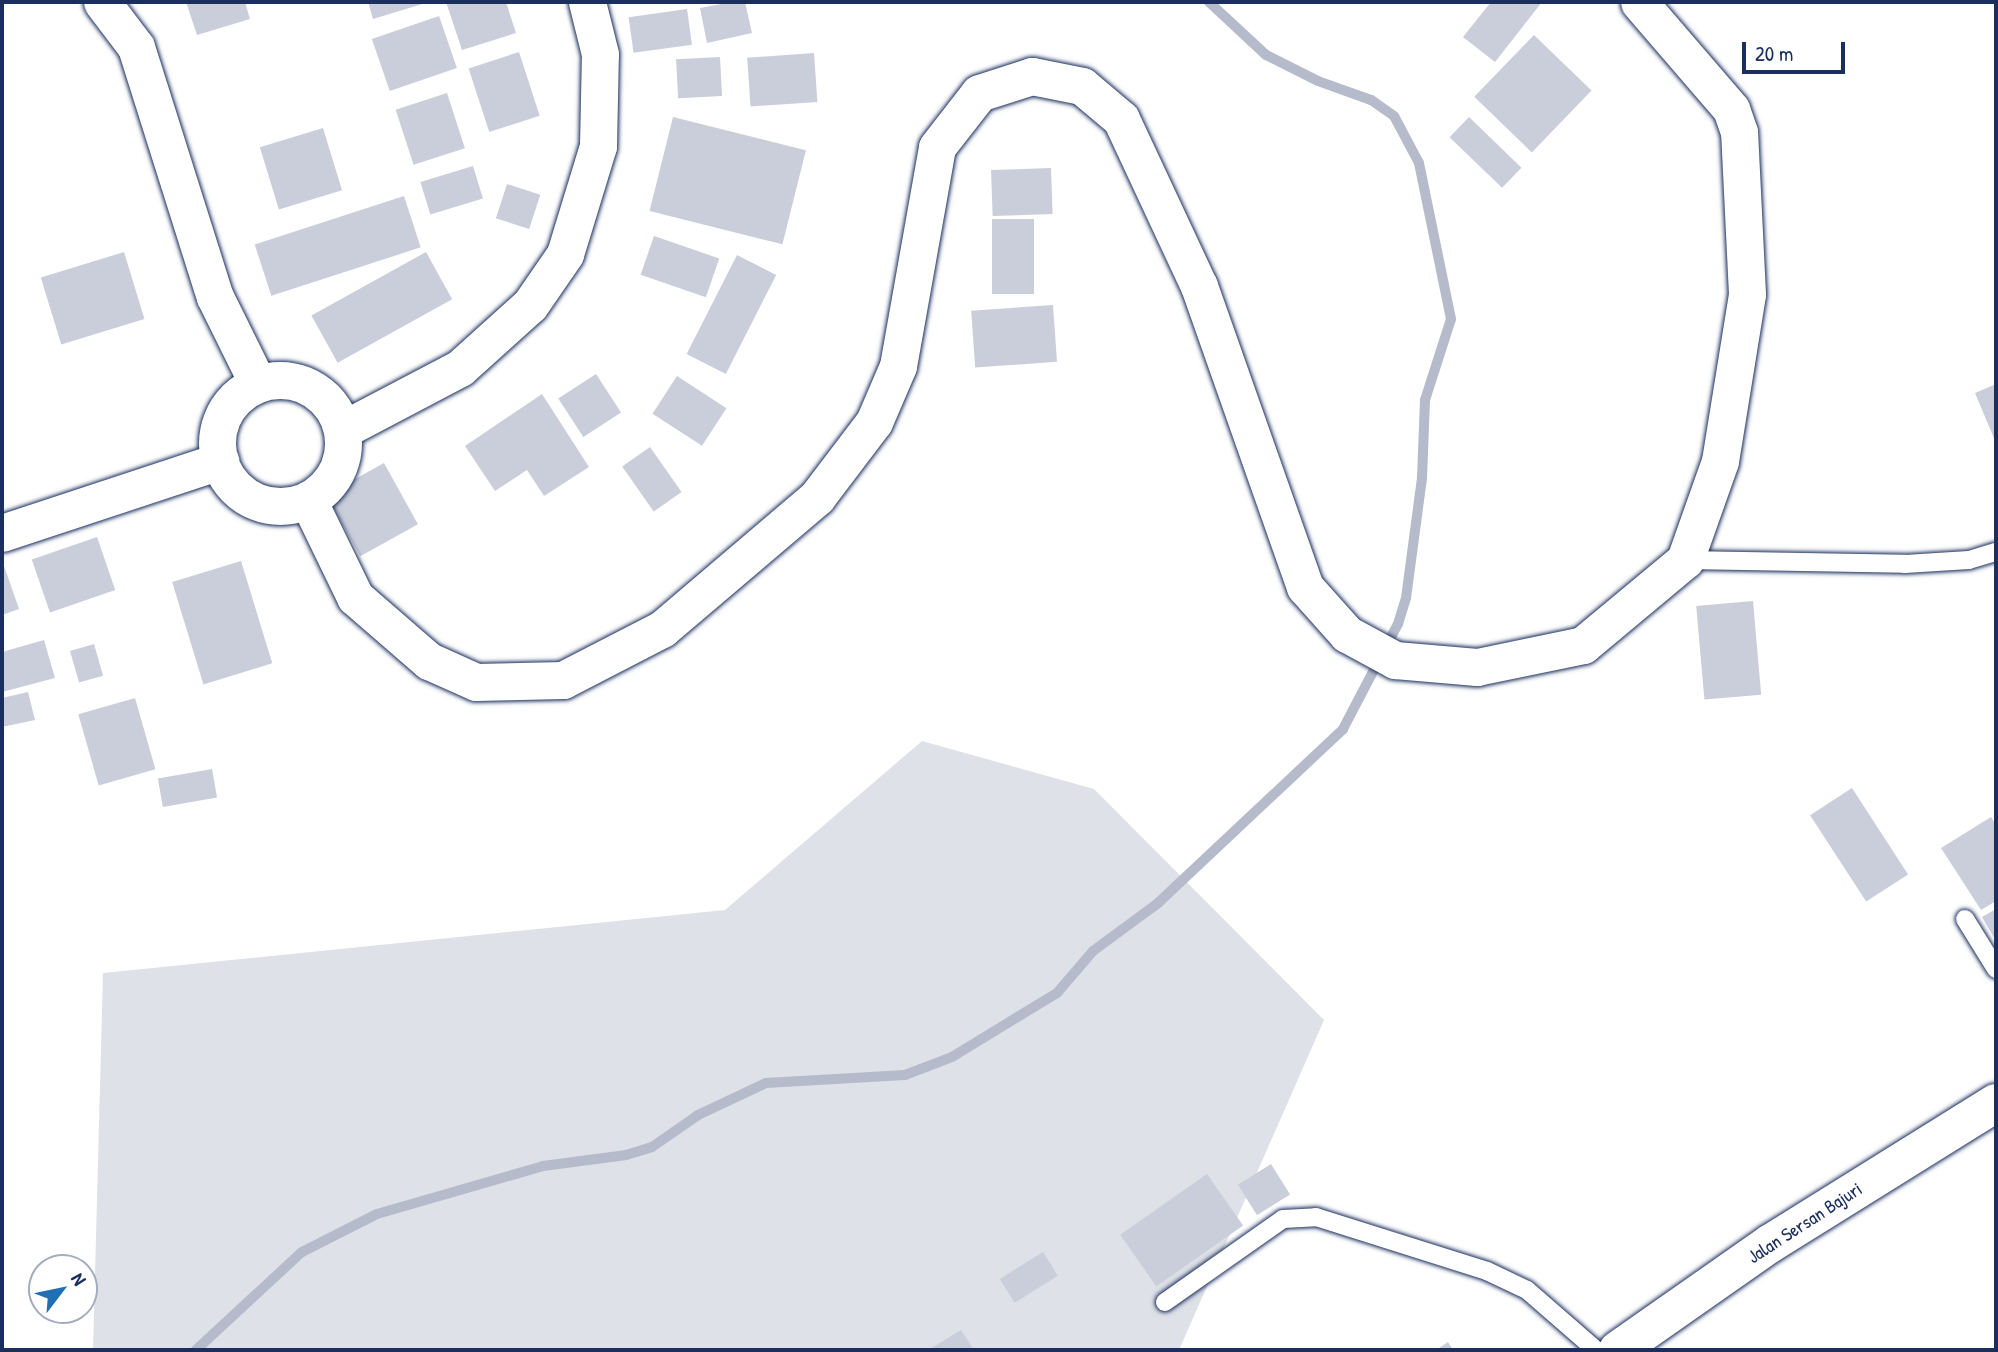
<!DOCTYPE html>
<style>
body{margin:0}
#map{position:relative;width:1998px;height:1352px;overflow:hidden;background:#fff;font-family:"Patrick Hand",sans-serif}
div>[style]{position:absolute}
.green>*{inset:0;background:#dee1e7}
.stream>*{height:10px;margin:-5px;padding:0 5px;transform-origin:5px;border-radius:5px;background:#b5bbca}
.building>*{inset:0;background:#caceda;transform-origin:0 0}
.roads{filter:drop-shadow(0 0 2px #1b2f5e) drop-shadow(0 0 2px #1b2f5e)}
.lane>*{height:18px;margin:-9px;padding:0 9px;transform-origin:9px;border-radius:9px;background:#fff}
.street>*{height:37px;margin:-18.5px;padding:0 18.5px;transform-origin:18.5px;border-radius:18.5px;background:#fff}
.street>.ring{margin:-18.5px;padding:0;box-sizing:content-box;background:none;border:37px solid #fff;border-radius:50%}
.secondary>*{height:38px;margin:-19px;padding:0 19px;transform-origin:19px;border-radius:19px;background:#fff}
span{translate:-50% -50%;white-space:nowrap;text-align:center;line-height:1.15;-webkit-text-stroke:5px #fff;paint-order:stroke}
.street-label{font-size:19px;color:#1b2f5e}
.frame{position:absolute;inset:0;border:4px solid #1b2f5e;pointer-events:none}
.north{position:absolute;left:28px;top:1254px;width:70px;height:70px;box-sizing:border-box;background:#fff;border:2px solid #a4acbf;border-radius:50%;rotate:58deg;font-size:19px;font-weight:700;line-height:28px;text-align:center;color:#1b2f5e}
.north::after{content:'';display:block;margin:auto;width:24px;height:32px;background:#1f6fb2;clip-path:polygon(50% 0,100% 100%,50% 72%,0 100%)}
.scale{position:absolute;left:1742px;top:42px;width:103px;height:32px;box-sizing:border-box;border:4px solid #1b2f5e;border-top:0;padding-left:9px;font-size:21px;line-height:24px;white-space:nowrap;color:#1b2f5e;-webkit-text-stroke:5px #fff;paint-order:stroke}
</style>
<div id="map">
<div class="green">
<i style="clip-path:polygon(922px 741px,1094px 789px,1324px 1020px,1179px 1350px,93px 1350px,103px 973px,725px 910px)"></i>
</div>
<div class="stream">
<i style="left:196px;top:1350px;width:144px;rotate:-42.8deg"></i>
<i style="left:302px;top:1252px;width:84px;rotate:-26.9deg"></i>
<i style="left:377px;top:1214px;width:173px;rotate:-16.1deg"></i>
<i style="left:543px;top:1166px;width:84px;rotate:-7.5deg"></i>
<i style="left:626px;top:1155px;width:27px;rotate:-17deg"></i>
<i style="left:652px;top:1147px;width:56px;rotate:-34.8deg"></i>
<i style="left:698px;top:1115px;width:75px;rotate:-25.2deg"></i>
<i style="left:766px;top:1083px;width:139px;rotate:-3.3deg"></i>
<i style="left:905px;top:1075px;width:50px;rotate:-21deg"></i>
<i style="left:952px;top:1057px;width:123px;rotate:-31.4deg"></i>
<i style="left:1057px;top:993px;width:55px;rotate:-49.4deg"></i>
<i style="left:1093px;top:951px;width:81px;rotate:-36.4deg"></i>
<i style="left:1158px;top:903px;width:254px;rotate:-43.2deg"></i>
<i style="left:1343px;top:729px;width:119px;rotate:-62.4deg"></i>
<i style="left:1398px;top:624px;width:27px;rotate:-73deg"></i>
<i style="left:1406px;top:598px;width:121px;rotate:-82.4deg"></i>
<i style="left:1422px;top:478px;width:78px;rotate:-87.8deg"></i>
<i style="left:1425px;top:400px;width:85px;rotate:-72.2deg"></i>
<i style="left:1451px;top:319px;width:159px;rotate:-101.6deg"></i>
<i style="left:1419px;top:163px;width:53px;rotate:-118deg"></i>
<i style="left:1394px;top:116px;width:28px;rotate:-145deg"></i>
<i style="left:1371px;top:100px;width:56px;rotate:-160.3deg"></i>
<i style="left:1318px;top:81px;width:58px;rotate:-153.4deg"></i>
<i style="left:1266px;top:55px;width:78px;rotate:-137.1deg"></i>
</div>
<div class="building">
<i style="clip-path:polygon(186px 2px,245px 2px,250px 19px,197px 35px)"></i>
<i style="clip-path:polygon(368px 2px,429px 2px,373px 19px)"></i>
<i style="clip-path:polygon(446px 2px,506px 2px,516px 33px,462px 50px)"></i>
<i style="clip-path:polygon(732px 2px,745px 2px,752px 33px,707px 43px,700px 8px)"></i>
<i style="clip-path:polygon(1491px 2px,1542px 2px,1495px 62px,1463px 37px)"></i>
<i style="left:687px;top:9px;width:36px;height:59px;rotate:82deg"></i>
<i style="left:439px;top:16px;width:55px;height:71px;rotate:71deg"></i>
<i style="left:1534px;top:35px;width:80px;height:86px;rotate:44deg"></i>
<i style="left:519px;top:52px;width:67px;height:53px;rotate:72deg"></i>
<i style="left:814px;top:53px;width:49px;height:67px;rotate:86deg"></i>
<i style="left:720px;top:57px;width:39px;height:44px;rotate:87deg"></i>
<i style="left:447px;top:93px;width:58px;height:54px;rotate:72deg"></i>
<i style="left:673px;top:117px;width:137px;height:97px;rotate:14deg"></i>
<i style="left:1469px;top:117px;width:73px;height:28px;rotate:44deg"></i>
<i style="left:323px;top:128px;width:65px;height:66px;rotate:73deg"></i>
<i style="left:473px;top:166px;width:34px;height:55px;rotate:73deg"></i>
<i style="left:1051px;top:168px;width:46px;height:60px;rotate:88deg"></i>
<i style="left:507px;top:184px;width:35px;height:36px;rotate:18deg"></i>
<i style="left:404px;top:196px;width:54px;height:157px;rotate:72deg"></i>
<i style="left:992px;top:219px;width:42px;height:75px"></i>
<i style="left:654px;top:236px;width:69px;height:41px;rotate:19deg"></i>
<i style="left:124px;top:252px;width:70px;height:87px;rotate:73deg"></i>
<i style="left:426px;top:252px;width:54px;height:131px;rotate:61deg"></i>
<i style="left:737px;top:255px;width:44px;height:111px;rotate:27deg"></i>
<i style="left:1053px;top:305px;width:57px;height:82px;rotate:86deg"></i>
<i style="left:596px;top:374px;width:46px;height:45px;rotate:57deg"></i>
<i style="left:677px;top:376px;width:59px;height:45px;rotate:33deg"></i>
<i style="clip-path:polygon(1996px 384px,1996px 443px,1975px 393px)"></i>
<i style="clip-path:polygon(542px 394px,589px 467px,544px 496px,527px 470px,495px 491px,465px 446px)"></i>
<i style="left:650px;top:447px;width:55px;height:34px;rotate:55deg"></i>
<i style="left:384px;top:463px;width:70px;height:66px;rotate:61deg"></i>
<i style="left:97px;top:537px;width:56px;height:69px;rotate:71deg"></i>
<i style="clip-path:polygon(2px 560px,19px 609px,2px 615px)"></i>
<i style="left:241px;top:561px;width:107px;height:72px;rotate:73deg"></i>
<i style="left:1753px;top:601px;width:94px;height:57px;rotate:85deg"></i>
<i style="clip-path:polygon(44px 640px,55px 678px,2px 692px,2px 652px)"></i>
<i style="left:94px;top:644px;width:33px;height:25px;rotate:74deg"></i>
<i style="clip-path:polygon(28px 692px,35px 720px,2px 727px,2px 698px)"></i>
<i style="left:135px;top:698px;width:74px;height:59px;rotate:74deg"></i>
<i style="left:212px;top:769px;width:29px;height:55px;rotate:80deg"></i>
<i style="left:1852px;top:788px;width:103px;height:50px;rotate:57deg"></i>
<i style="clip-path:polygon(1991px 817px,1996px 825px,1996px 901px,1981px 910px,1941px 848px)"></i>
<i style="clip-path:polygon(1996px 909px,1996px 941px,1982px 917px)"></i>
<i style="left:1271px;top:1164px;width:36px;height:39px;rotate:58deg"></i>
<i style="left:1207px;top:1174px;width:63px;height:106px;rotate:55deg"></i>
<i style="left:1043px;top:1252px;width:28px;height:51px;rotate:58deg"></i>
<i style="clip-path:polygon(961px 1330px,974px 1350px,928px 1350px)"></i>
<i style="clip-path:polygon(1448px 1342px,1453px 1350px,1436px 1350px)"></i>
</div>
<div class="roads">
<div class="lane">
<i style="left:1685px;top:560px;width:220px;rotate:1deg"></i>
<i style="left:1905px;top:564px;width:64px;rotate:-3.6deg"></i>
<i style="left:1969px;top:560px;width:28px;rotate:-17deg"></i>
<i style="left:1965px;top:919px;width:59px;rotate:58.2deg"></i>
<i style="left:1165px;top:1302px;width:144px;rotate:-35.1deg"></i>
<i style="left:1283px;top:1219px;width:33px;rotate:-3deg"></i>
<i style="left:1316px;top:1217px;width:179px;rotate:17.5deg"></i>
<i style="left:1487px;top:1271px;width:44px;rotate:25.4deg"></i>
<i style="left:1527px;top:1290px;width:91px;rotate:41deg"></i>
</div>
<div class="street">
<i style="left:102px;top:2px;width:56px;rotate:52.9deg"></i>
<i style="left:136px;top:47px;width:262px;rotate:72.5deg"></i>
<i style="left:215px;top:297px;width:97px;rotate:63.7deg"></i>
<i class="ring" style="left:217px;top:380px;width:89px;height:89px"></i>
<i style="left:342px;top:430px;width:133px;rotate:-27.7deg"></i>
<i style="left:460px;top:368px;width:94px;rotate:-42deg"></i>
<i style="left:530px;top:305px;width:62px;rotate:-55.5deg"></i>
<i style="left:565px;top:254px;width:113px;rotate:-73deg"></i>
<i style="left:598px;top:146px;width:92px;rotate:-88.8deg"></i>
<i style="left:600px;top:54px;width:54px;rotate:-104deg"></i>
<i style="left:308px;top:500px;width:108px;rotate:64.1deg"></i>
<i style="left:355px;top:597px;width:98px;rotate:40.9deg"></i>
<i style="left:429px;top:661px;width:51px;rotate:24.1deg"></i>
<i style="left:476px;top:682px;width:87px;rotate:-1.3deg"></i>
<i style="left:563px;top:680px;width:111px;rotate:-27.3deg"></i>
<i style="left:662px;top:629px;width:204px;rotate:-40.4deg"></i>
<i style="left:817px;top:497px;width:94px;rotate:-52.8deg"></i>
<i style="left:874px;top:422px;width:61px;rotate:-66.8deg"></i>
<i style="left:898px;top:366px;width:222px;rotate:-79.9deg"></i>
<i style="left:937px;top:147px;width:68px;rotate:-52.1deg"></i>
<i style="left:979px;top:93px;width:56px;rotate:-17.8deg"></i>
<i style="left:1032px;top:76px;width:51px;rotate:11.3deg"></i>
<i style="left:1082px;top:86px;width:51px;rotate:40.2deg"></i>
<i style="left:1121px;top:119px;width:184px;rotate:65deg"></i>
<i style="left:1199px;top:286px;width:319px;rotate:70.6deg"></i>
<i style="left:1305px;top:587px;width:63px;rotate:48.2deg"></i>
<i style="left:1347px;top:634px;width:55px;rotate:28.4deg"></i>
<i style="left:1395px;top:660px;width:82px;rotate:4.9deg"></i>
<i style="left:1477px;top:667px;width:108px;rotate:-11.7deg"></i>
<i style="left:1583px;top:645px;width:133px;rotate:-39.8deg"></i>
<i style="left:1685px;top:560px;width:105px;rotate:-70.5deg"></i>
<i style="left:1720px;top:461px;width:169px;rotate:-80.8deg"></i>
<i style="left:1747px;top:294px;width:162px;rotate:-92.8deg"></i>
<i style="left:1739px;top:132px;width:24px;rotate:-109deg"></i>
<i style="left:1731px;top:109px;width:141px;rotate:-130.7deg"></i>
<i style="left:2px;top:533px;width:230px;rotate:-18.3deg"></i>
</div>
<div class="secondary">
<i style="left:1618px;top:1350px;width:187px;rotate:-35deg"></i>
<i style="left:1771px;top:1243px;width:265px;rotate:-31.9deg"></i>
</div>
</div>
<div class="street-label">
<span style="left:1805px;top:1223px;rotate:-33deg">Jalan Sersan Bajuri</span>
</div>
<div class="frame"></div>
<div class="north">N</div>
<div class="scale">20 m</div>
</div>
